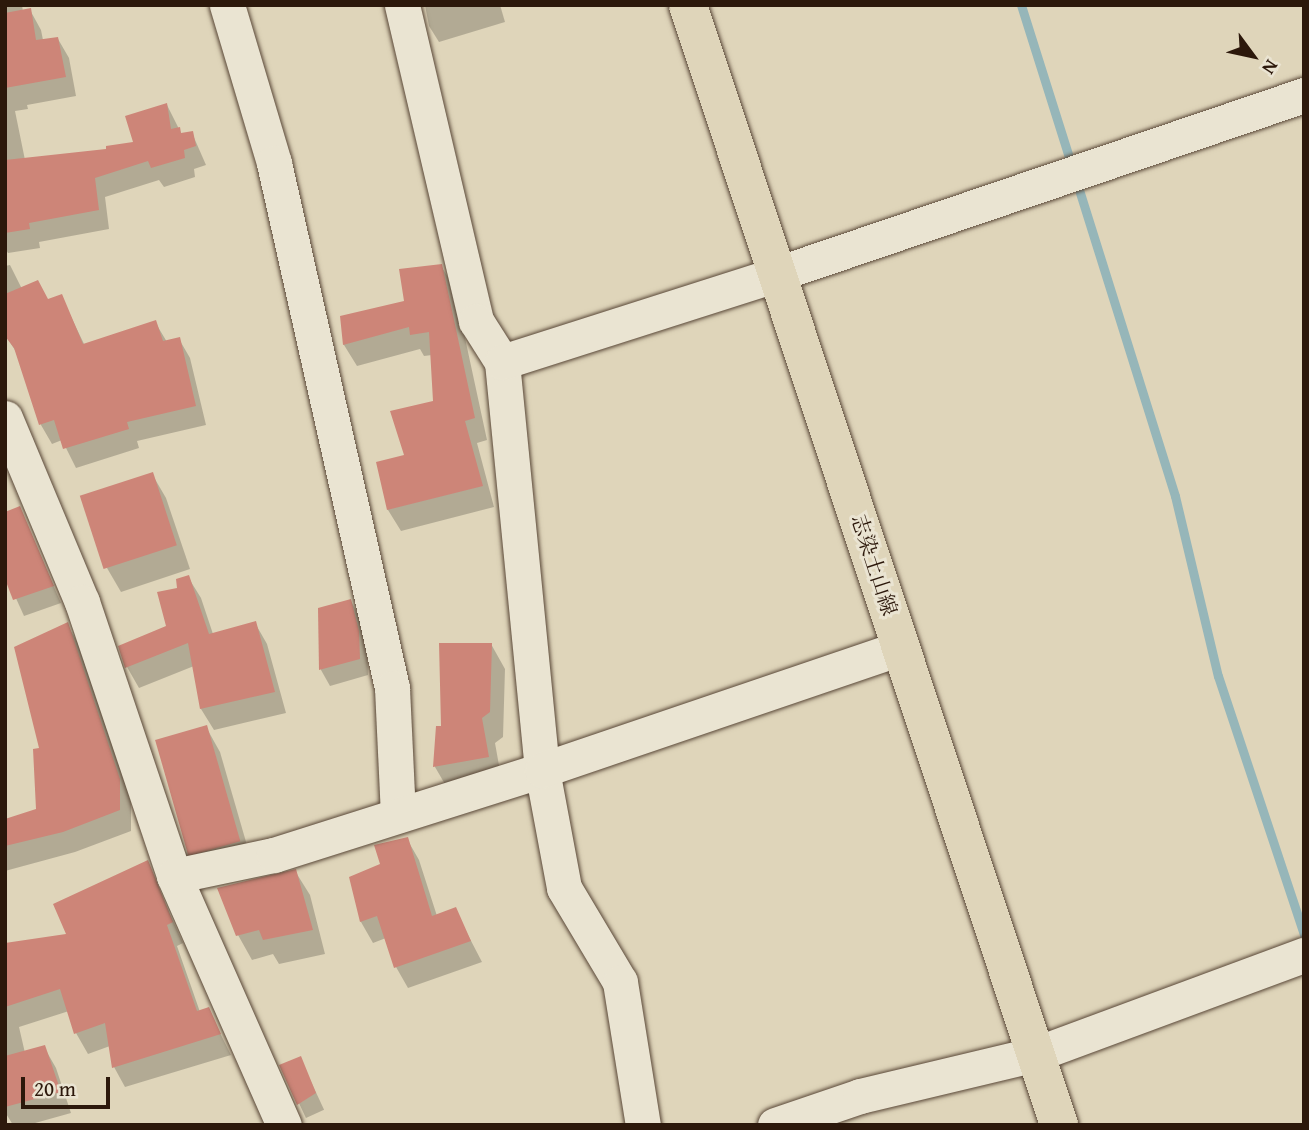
<!DOCTYPE html>
<meta charset="utf-8">
<style>
body{margin:0}
#map{position:relative;width:1309px;height:1130px;overflow:hidden;background:#dfd5ba;font-family:"Gentium Book Plus","Noto Serif JP",serif}
div>[style]{position:absolute}
.shadow>*{inset:0;background:#0003;transform-origin:0 0}
.stream>*{height:9px;margin:-4.5px;padding:0 4.5px;transform-origin:4.5px;border-radius:4.5px;background:#96b6b9}
.building>*{inset:0;background:#cd8578;transform-origin:0 0}
.roads{filter:drop-shadow(0 0 2px #594737) drop-shadow(0 0 2px #594737)}
.minor>*{height:35px;margin:-17.5px;padding:0 17.5px;transform-origin:17.5px;border-radius:17.5px;background:#eae4d2}
.major>*{height:38px;margin:-19px;padding:0 19px;transform-origin:19px;border-radius:19px;background:#dfd5ba}
span{translate:-50% -50%;white-space:nowrap;text-align:center;line-height:1.15;-webkit-text-stroke:6px #eae4d2;paint-order:stroke}
.street-label{font-size:21px;color:#2c180b}
.frame{position:absolute;inset:0;border:7px solid #2c180b;pointer-events:none}
.north{position:absolute;left:1218px;top:21px;width:70px;height:70px;-webkit-text-stroke:5px #eae4d2;paint-order:stroke;rotate:123deg;font-size:19px;font-weight:700;line-height:28px;text-align:center;color:#2c180b}
.north::after{content:'';display:block;margin:auto;width:24px;height:32px;background:#2c180b;clip-path:polygon(50% 0,100% 100%,50% 72%,0 100%)}
.scale{position:absolute;left:21px;top:1077px;width:89px;height:32px;box-sizing:border-box;border:4px solid #2c180b;border-top:0;padding-left:9px;font-size:21px;line-height:24px;white-space:nowrap;color:#2c180b;-webkit-text-stroke:5px #eae4d2;paint-order:stroke}
</style>
<div id="map">
<div class="shadow">
<i style="clip-path:polygon(5px 5px,22px 5px,23px 12px,30px 10px,41px 30px,43px 40px,58px 39px,69px 58px,76px 96px,27px 105px,28px 109px,15px 111px,25px 160px,108px 150px,135px 143px,167px 105px,182px 135px,192px 133px,206px 165px,194px 169px,195px 177px,164px 187px,159px 180px,105px 197px,109px 229px,39px 242px,40px 248px,8px 253px,5px 248px)"></i>
<i style="clip-path:polygon(425px 5px,500px 5px,505px 22px,439px 42px,429px 26px)"></i>
<i style="clip-path:polygon(10px 265px,22px 289px,48px 301px,61px 296px,85px 346px,155px 322px,167px 342px,179px 339px,190px 358px,206px 425px,137px 441px,139px 448px,76px 468px,62px 440px,52px 444px,41px 425px,17px 353px,5px 335px,5px 266px)"></i>
<i style="clip-path:polygon(441px 266px,454px 287px,487px 440px,477px 443px,494px 507px,401px 531px,388px 510px,378px 463px,406px 457px,435px 403px,432px 355px,424px 356px,420px 349px,357px 366px,344px 345px,341px 317px,406px 302px)"></i>
<i style="clip-path:polygon(152px 474px,166px 498px,190px 569px,121px 592px,107px 568px)"></i>
<i style="clip-path:polygon(19px 508px,61px 603px,24px 616px,5px 574px)"></i>
<i style="clip-path:polygon(188px 577px,201px 598px,213px 634px,255px 623px,267px 644px,286px 713px,214px 730px,201px 709px,194px 666px,139px 688px,127px 667px,168px 627px,179px 589px)"></i>
<i style="clip-path:polygon(351px 601px,360px 618px,367px 649px,368px 675px,330px 686px,321px 670px,320px 609px)"></i>
<i style="clip-path:polygon(67px 624px,79px 645px,131px 801px,131px 831px,75px 852px,5px 871px,5px 820px,38px 810px,42px 750px)"></i>
<i style="clip-path:polygon(491px 644px,505px 669px,503px 737px,495px 743px,502px 782px,449px 791px,435px 767px,438px 728px,443px 728px)"></i>
<i style="clip-path:polygon(206px 727px,220px 752px,253px 866px,203px 876px,189px 852px)"></i>
<i style="clip-path:polygon(407px 839px,419px 860px,437px 916px,455px 910px,482px 962px,408px 988px,396px 967px,386px 938px,373px 943px,361px 922px,351px 878px,383px 865px)"></i>
<i style="clip-path:polygon(147px 863px,183px 943px,177px 946px,200px 1012px,208px 1009px,231px 1055px,125px 1087px,114px 1067px,110px 1046px,88px 1054px,76px 1033px,69px 1011px,19px 1027px,25px 1053px,44px 1047px,56px 1068px,71px 1113px,28px 1125px,13px 1125px,5px 1112px,5px 945px,68px 935px)"></i>
<i style="clip-path:polygon(295px 871px,310px 895px,325px 954px,279px 964px,273px 954px,252px 960px,238px 935px)"></i>
<i style="left:300px;top:1058px;width:57px;height:20px;rotate:65deg"></i>
</div>
<div class="stream">
<i style="left:1021px;top:5px;width:170px;rotate:72.5deg"></i>
<i style="left:1076px;top:180px;width:331px;rotate:72.6deg"></i>
<i style="left:1175px;top:496px;width:185px;rotate:76.6deg"></i>
<i style="left:1218px;top:676px;width:273px;rotate:71.6deg"></i>
</div>
<div class="building">
<i style="clip-path:polygon(31px 8px,36px 40px,58px 37px,66px 77px,5px 88px,5px 13px)"></i>
<i style="clip-path:polygon(167px 103px,171px 129px,180px 127px,181px 133px,193px 131px,196px 146px,184px 150px,185px 158px,151px 168px,148px 161px,95px 178px,99px 210px,29px 223px,30px 229px,5px 233px,5px 160px,106px 149px,106px 146px,133px 142px,125px 116px)"></i>
<i style="clip-path:polygon(442px 264px,475px 418px,465px 421px,483px 486px,387px 510px,376px 462px,404px 455px,390px 411px,433px 401px,429px 332px,410px 335px,409px 327px,343px 345px,340px 316px,404px 301px,399px 269px)"></i>
<i style="clip-path:polygon(38px 280px,48px 299px,62px 294px,83px 344px,156px 320px,163px 341px,180px 337px,196px 406px,127px 422px,129px 429px,63px 449px,54px 420px,39px 425px,14px 348px,5px 336px,5px 294px)"></i>
<i style="left:153px;top:472px;width:77px;height:77px;rotate:72deg"></i>
<i style="clip-path:polygon(20px 506px,54px 586px,13px 600px,5px 579px,5px 512px)"></i>
<i style="clip-path:polygon(189px 575px,209px 634px,256px 621px,275px 692px,200px 709px,188px 643px,125px 668px,118px 646px,166px 626px,157px 592px,177px 588px,176px 579px)"></i>
<i style="clip-path:polygon(351px 599px,359px 631px,360px 659px,319px 670px,318px 608px)"></i>
<i style="clip-path:polygon(68px 622px,120px 779px,120px 810px,63px 832px,5px 846px,5px 819px,36px 809px,33px 749px,39px 748px,14px 647px)"></i>
<i style="clip-path:polygon(439px 643px,492px 643px,490px 712px,482px 718px,489px 757px,433px 767px,436px 726px,441px 726px)"></i>
<i style="left:207px;top:725px;width:121px;height:54px;rotate:74deg"></i>
<i style="clip-path:polygon(408px 837px,432px 916px,456px 907px,471px 941px,394px 968px,377px 916px,360px 922px,349px 877px,380px 864px,374px 845px)"></i>
<i style="clip-path:polygon(148px 860px,173px 922px,167px 925px,197px 1011px,209px 1007px,221px 1034px,112px 1068px,105px 1023px,74px 1034px,60px 989px,5px 1007px,5px 943px,66px 934px,53px 904px)"></i>
<i style="clip-path:polygon(296px 869px,313px 930px,263px 940px,259px 930px,236px 936px,217px 888px)"></i>
<i style="clip-path:polygon(45px 1045px,61px 1092px,5px 1107px,5px 1056px)"></i>
<i style="clip-path:polygon(301px 1056px,316px 1093px,297px 1105px,279px 1065px)"></i>
</div>
<div class="roads">
<div class="minor">
<i style="left:227px;top:5px;width:165px;rotate:73.4deg"></i>
<i style="left:274px;top:163px;width:538px;rotate:77.33deg"></i>
<i style="left:392px;top:688px;width:127px;rotate:87.3deg"></i>
<i style="left:402px;top:5px;width:325px;rotate:76.8deg"></i>
<i style="left:476px;top:321px;width:49px;rotate:57.6deg"></i>
<i style="left:502px;top:362px;width:410px;rotate:84.4deg"></i>
<i style="left:542px;top:770px;width:120px;rotate:79.4deg"></i>
<i style="left:564px;top:888px;width:109px;rotate:59.2deg"></i>
<i style="left:620px;top:982px;width:145px;rotate:80.9deg"></i>
<i style="left:502px;top:362px;width:289px;rotate:-17.7deg"></i>
<i style="left:777px;top:274px;width:557px;rotate:-18.76deg"></i>
<i style="left:5px;top:418px;width:199px;rotate:67.3deg"></i>
<i style="left:82px;top:602px;width:289px;rotate:71.4deg"></i>
<i style="left:174px;top:876px;width:272px;rotate:66.2deg"></i>
<i style="left:174px;top:876px;width:102px;rotate:-11.9deg"></i>
<i style="left:274px;top:855px;width:281px;rotate:-17.6deg"></i>
<i style="left:542px;top:770px;width:379px;rotate:-18.8deg"></i>
<i style="left:775px;top:1125px;width:90px;rotate:-18.8deg"></i>
<i style="left:860px;top:1096px;width:181px;rotate:-13.4deg"></i>
<i style="left:1036px;top:1054px;width:286px;rotate:-20.3deg"></i>
</div>
<div class="major">
<i style="left:688px;top:5px;width:1180px;rotate:71.67deg"></i>
</div>
</div>
<div class="street-label">
<span style="left:874px;top:565px;rotate:72deg">志染土山線</span>
</div>
<div class="frame"></div>
<div class="north">N</div>
<div class="scale">20 m</div>
</div>
